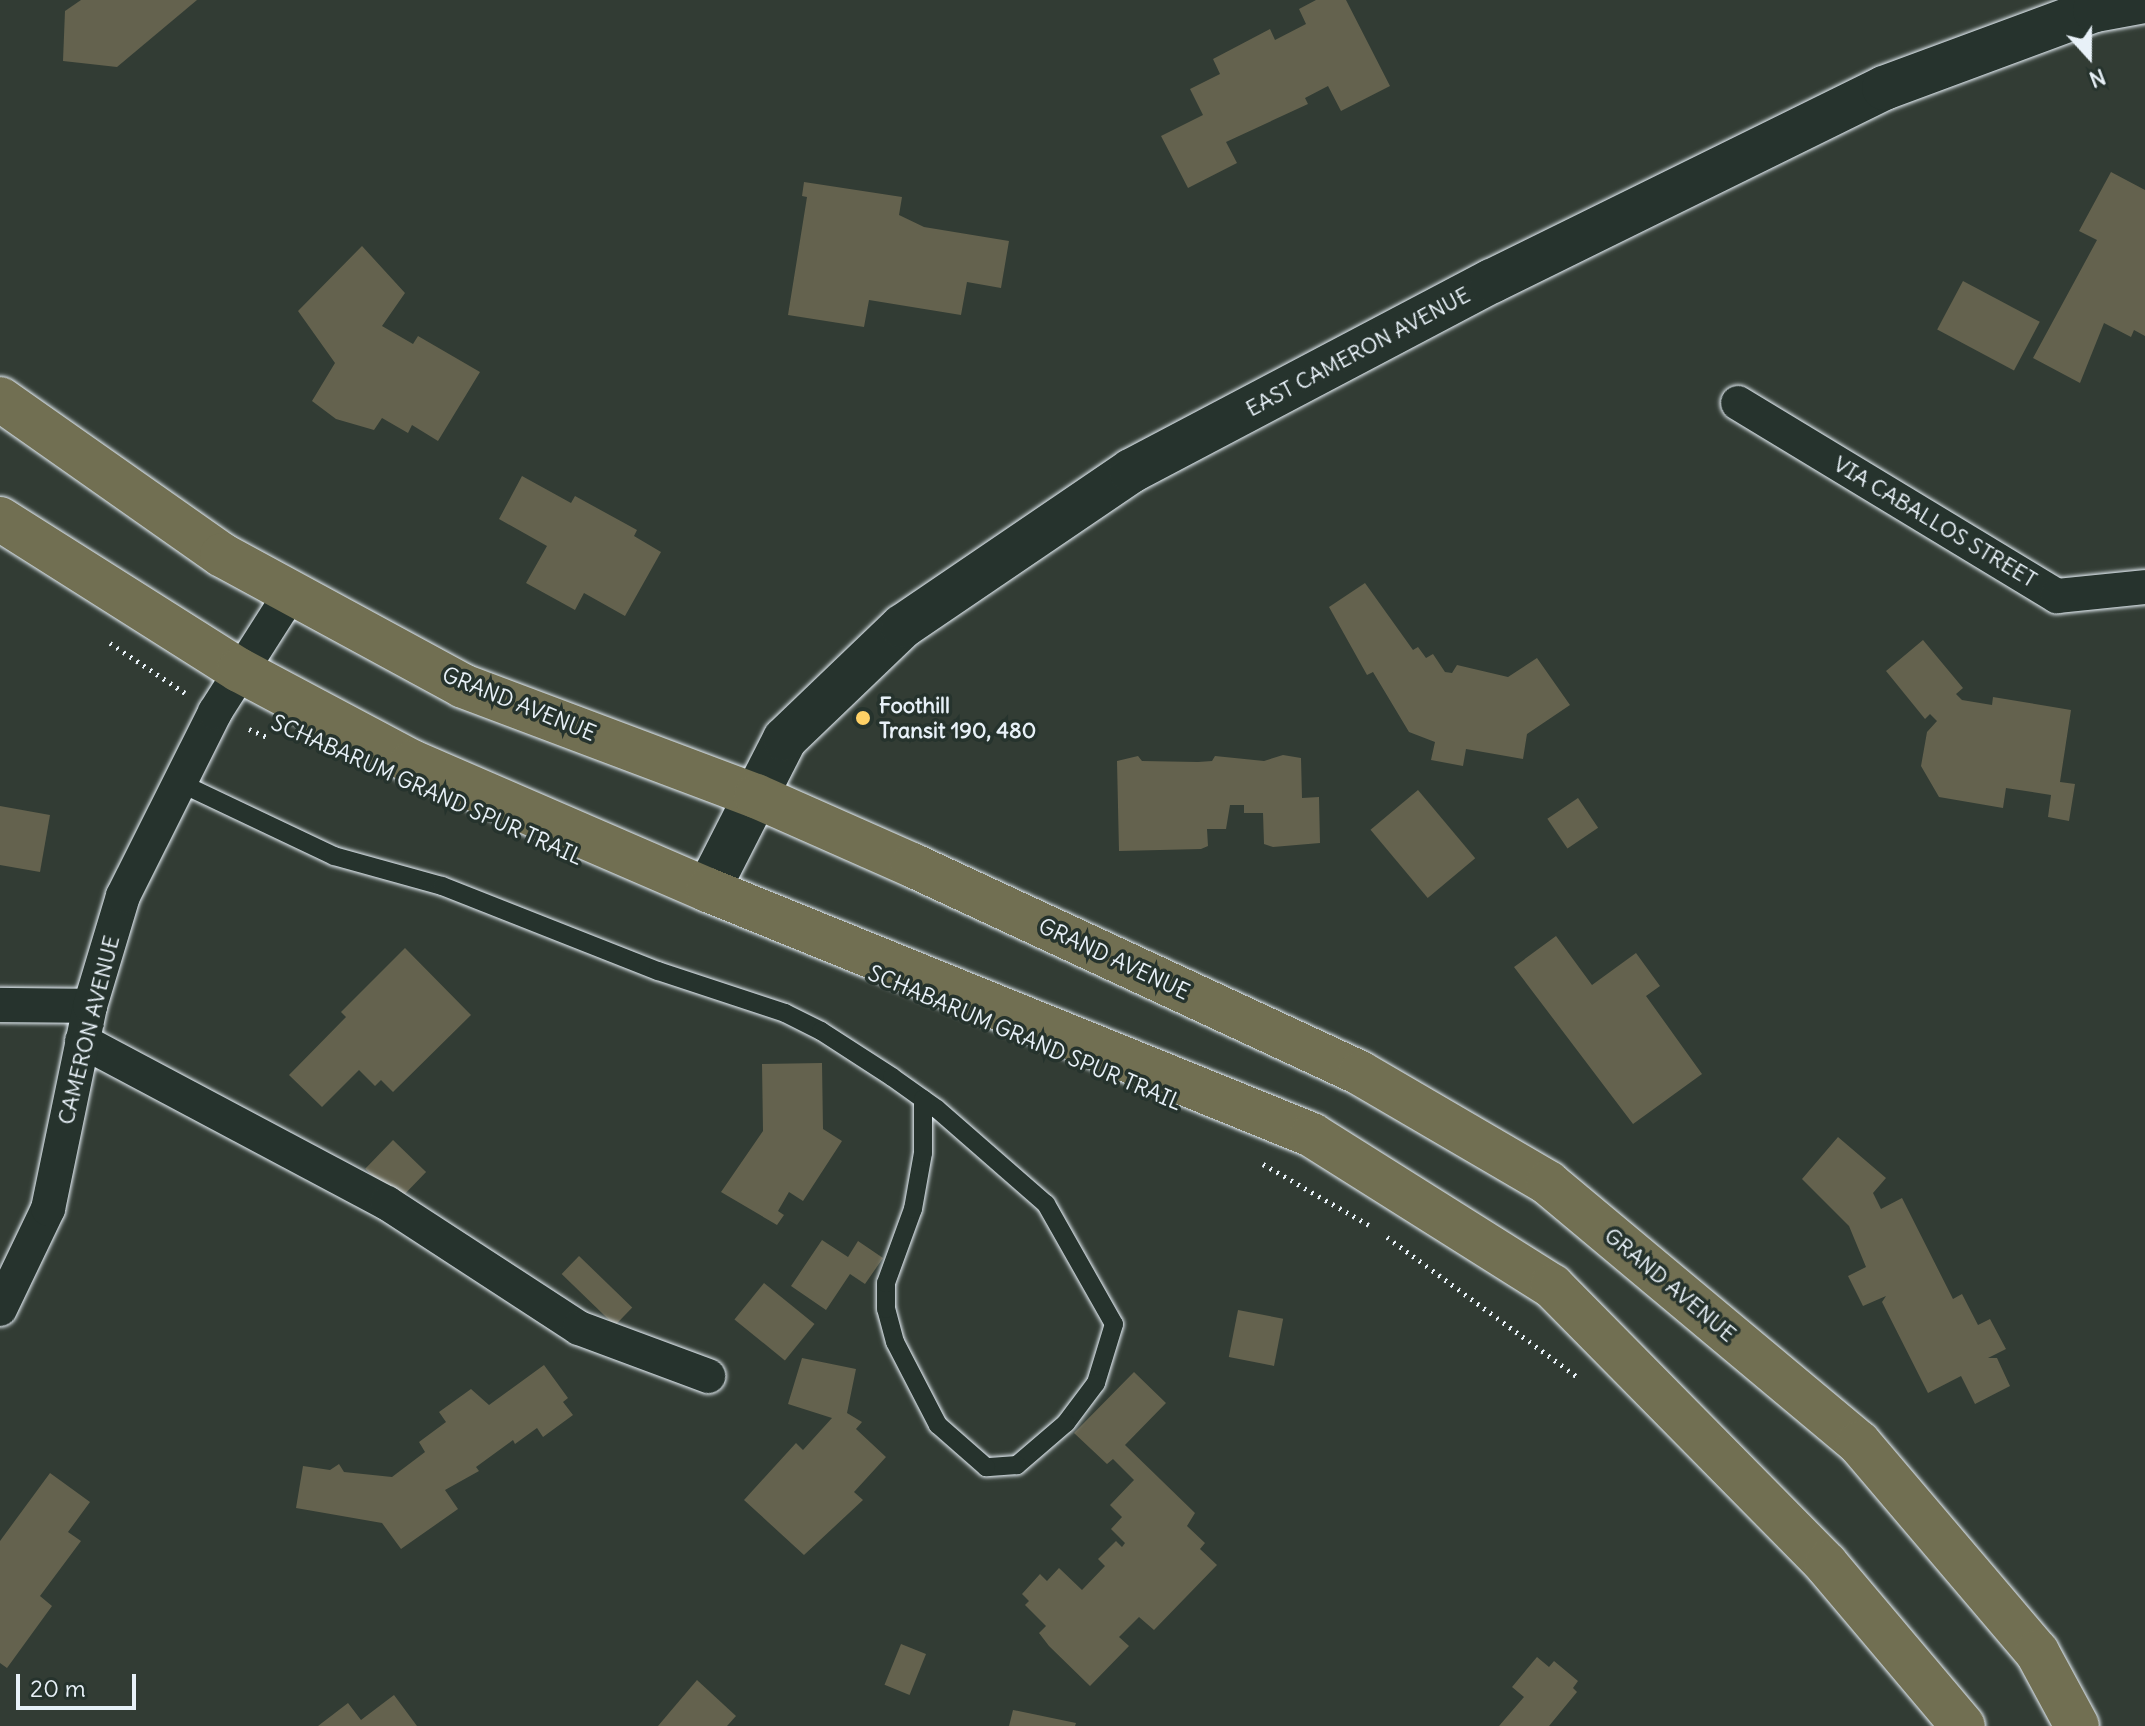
<!DOCTYPE html>
<style>
body{margin:0}
#map{position:relative;width:2145px;height:1726px;overflow:hidden;background:#323c34;font-family:Delius,sans-serif}
div>[style]{position:absolute}
.building>*{inset:0;background:#64624e;transform-origin:0 0}
.path>*{height:5px;margin-top:-2.5px;transform-origin:0;background:repeating-linear-gradient(90deg,#e8f1f8 0 2px,transparent 0 8px)}
.roads{filter:drop-shadow(0 0 2px #e8f1f8) drop-shadow(0 0 2px #e8f1f8)}
.service>*{height:18px;margin:-9px;padding:0 9px;transform-origin:9px;border-radius:9px;background:#26332d}
.minor>*{height:34px;margin:-17px;padding:0 17px;transform-origin:17px;border-radius:17px;background:#26332d}
.secondary>*{height:44px;margin:-22px;padding:0 22px;transform-origin:22px;border-radius:22px;background:#26332d}
.primary>*{height:44px;margin:-22px;padding:0 22px;transform-origin:22px;border-radius:22px;background:#716f52}
.dots>*{width:22px;height:22px;translate:-50% -50%;box-sizing:border-box;border:4px solid #26332d;border-radius:50%}
span{translate:-50% -50%;white-space:nowrap;text-align:center;line-height:1.15;-webkit-text-stroke:7px #26332d;paint-order:stroke}
.street-label{font-size:22px;color:#e8f1f8}
.poi-label{font-size:22px;color:#e8f1f8;font-weight:700}
.left{translate:0 -50%;text-align:left}
.north{position:absolute;left:2049px;top:16px;width:80px;height:80px;-webkit-text-stroke:6px #26332d;paint-order:stroke;rotate:159deg;font-size:22px;font-weight:700;line-height:32px;text-align:center;color:#e8f1f8}
.north::after{content:'';display:block;margin:auto;width:28px;height:36px;background:#e8f1f8;clip-path:polygon(50% 0,100% 100%,50% 72%,0 100%)}
.scale{position:absolute;left:16px;top:1674px;width:120px;height:36px;box-sizing:border-box;border:4px solid #e8f1f8;border-top:0;padding-left:10px;font-size:24px;line-height:28px;white-space:nowrap;color:#e8f1f8;-webkit-text-stroke:6px #26332d;paint-order:stroke}
</style>
<div id="map">
<div class="building">
<i style="clip-path:polygon(81px 0,197px 0,117px 67px,63px 61px,65px 11px)"></i>
<i style="clip-path:polygon(1316px 0,1346px 0,1390px 86px,1341px 111px,1328px 86px,1305px 98px,1308px 104px,1226px 142px,1237px 163px,1188px 188px,1161px 136px,1203px 115px,1190px 89px,1220px 74px,1213px 59px,1270px 29px,1275px 40px,1306px 24px,1299px 9px)"></i>
<i style="clip-path:polygon(2111px 172px,2145px 190px,2145px 336px,2134px 330px,2131px 337px,2104px 323px,2080px 383px,2033px 358px,2097px 240px,2079px 231px)"></i>
<i style="clip-path:polygon(804px 182px,902px 197px,899px 215px,924px 227px,1009px 241px,1001px 288px,967px 282px,961px 315px,869px 300px,864px 327px,788px 315px,807px 197px,802px 196px)"></i>
<i style="clip-path:polygon(362px 246px,405px 293px,382px 326px,413px 344px,418px 336px,480px 372px,438px 441px,412px 425px,408px 433px,382px 418px,374px 430px,336px 419px,312px 401px,335px 363px,298px 311px)"></i>
<i style="left:1963px;top:281px;width:87px;height:55px;rotate:28deg"></i>
<i style="clip-path:polygon(522px 476px,571px 503px,575px 496px,637px 530px,634px 536px,661px 552px,625px 616px,584px 593px,575px 610px,526px 583px,547px 546px,499px 519px)"></i>
<i style="clip-path:polygon(1365px 583px,1413px 650px,1418px 647px,1426px 658px,1433px 654px,1445px 672px,1452px 673px,1457px 665px,1508px 677px,1537px 658px,1570px 705px,1527px 734px,1523px 759px,1466px 749px,1463px 766px,1431px 760px,1435px 742px,1409px 732px,1373px 672px,1367px 675px,1329px 607px)"></i>
<i style="clip-path:polygon(1923px 640px,1963px 688px,1956px 694px,1962px 700px,1992px 705px,1993px 697px,2071px 710px,2060px 782px,2075px 784px,2069px 821px,2048px 817px,2051px 795px,2006px 788px,2003px 808px,1939px 797px,1921px 766px,1927px 732px,1937px 721px,1930px 714px,1925px 719px,1886px 671px)"></i>
<i style="clip-path:polygon(1283px 755px,1301px 758px,1302px 798px,1319px 797px,1320px 843px,1273px 847px,1264px 844px,1263px 813px,1244px 813px,1244px 805px,1230px 805px,1226px 829px,1207px 829px,1208px 846px,1201px 849px,1119px 851px,1117px 761px,1138px 756px,1142px 761px,1198px 762px,1212px 761px,1215px 756px,1264px 761px)"></i>
<i style="left:1418px;top:790px;width:89px;height:62px;rotate:50deg"></i>
<i style="left:1578px;top:798px;width:36px;height:37px;rotate:56deg"></i>
<i style="clip-path:polygon(0 806px,50px 815px,40px 872px,0 865px)"></i>
<i style="clip-path:polygon(1556px 936px,1592px 985px,1636px 953px,1660px 986px,1646px 996px,1702px 1074px,1633px 1124px,1514px 967px)"></i>
<i style="clip-path:polygon(405px 948px,471px 1015px,393px 1092px,381px 1080px,375px 1086px,359px 1070px,322px 1107px,289px 1075px,346px 1017px,341px 1012px)"></i>
<i style="clip-path:polygon(822px 1063px,823px 1129px,842px 1141px,803px 1201px,789px 1192px,778px 1211px,784px 1215px,777px 1225px,721px 1192px,763px 1131px,762px 1064px)"></i>
<i style="clip-path:polygon(1838px 1137px,1886px 1178px,1873px 1193px,1881px 1209px,1902px 1198px,1953px 1299px,1962px 1294px,1978px 1325px,1990px 1319px,2006px 1349px,1988px 1358px,1997px 1358px,2010px 1386px,1975px 1404px,1961px 1376px,1928px 1393px,1882px 1302px,1886px 1296px,1863px 1306px,1848px 1276px,1866px 1267px,1849px 1226px,1802px 1179px)"></i>
<i style="left:393px;top:1140px;width:46px;height:40px;rotate:44deg"></i>
<i style="clip-path:polygon(822px 1240px,848px 1257px,858px 1241px,883px 1258px,865px 1284px,850px 1274px,826px 1310px,791px 1286px)"></i>
<i style="left:579px;top:1256px;width:74px;height:25px;rotate:44deg"></i>
<i style="left:764px;top:1283px;width:65px;height:47px;rotate:39deg"></i>
<i style="left:1238px;top:1310px;width:46px;height:48px;rotate:11deg"></i>
<i style="clip-path:polygon(802px 1358px,856px 1369px,847px 1413px,862px 1422px,856px 1429px,886px 1457px,854px 1492px,863px 1500px,804px 1555px,744px 1500px,796px 1443px,803px 1450px,832px 1418px,788px 1404px)"></i>
<i style="clip-path:polygon(544px 1365px,568px 1398px,563px 1402px,573px 1415px,543px 1437px,537px 1428px,515px 1444px,513px 1440px,476px 1467px,479px 1471px,445px 1490px,458px 1509px,401px 1549px,382px 1523px,296px 1508px,303px 1466px,330px 1470px,339px 1464px,344px 1472px,392px 1477px,425px 1452px,419px 1442px,446px 1422px,439px 1412px,471px 1389px,489px 1405px)"></i>
<i style="clip-path:polygon(1134px 1372px,1166px 1403px,1125px 1445px,1195px 1513px,1187px 1526px,1205px 1543px,1200px 1549px,1217px 1565px,1154px 1630px,1139px 1617px,1119px 1637px,1129px 1646px,1090px 1686px,1049px 1646px,1039px 1633px,1046px 1626px,1025px 1605px,1029px 1601px,1022px 1594px,1040px 1574px,1047px 1581px,1059px 1568px,1082px 1590px,1105px 1566px,1098px 1559px,1116px 1541px,1122px 1547px,1125px 1543px,1111px 1529px,1122px 1517px,1110px 1505px,1134px 1480px,1113px 1459px,1107px 1464px,1074px 1433px)"></i>
<i style="clip-path:polygon(50px 1473px,90px 1502px,68px 1532px,81px 1541px,40px 1596px,52px 1606px,7px 1668px,0 1663px,0 1541px)"></i>
<i style="left:901px;top:1644px;width:27px;height:44px;rotate:22deg"></i>
<i style="clip-path:polygon(1537px 1657px,1549px 1667px,1554px 1661px,1578px 1681px,1573px 1688px,1577px 1692px,1549px 1726px,1499px 1726px,1524px 1697px,1512px 1687px)"></i>
<i style="clip-path:polygon(697px 1680px,736px 1716px,727px 1726px,658px 1726px)"></i>
<i style="clip-path:polygon(394px 1695px,417px 1726px,318px 1726px,348px 1703px,361px 1720px)"></i>
<i style="clip-path:polygon(1013px 1710px,1076px 1723px,1075px 1726px,1009px 1726px)"></i>
</div>
<div class="path">
<i style="left:110px;top:643px;width:90px;rotate:33.7deg"></i>
<i style="left:249px;top:729px;width:22px;rotate:24deg"></i>
<i style="left:1263px;top:1164px;width:122px;rotate:29.9deg"></i>
<i style="left:1387px;top:1237px;width:238px;rotate:36.3deg"></i>
</div>
<div class="roads">
<div class="service">
<i style="left:176px;top:781px;width:175px;rotate:25.4deg"></i>
<i style="left:334px;top:856px;width:112px;rotate:15.5deg"></i>
<i style="left:442px;top:886px;width:232px;rotate:21.5deg"></i>
<i style="left:658px;top:971px;width:134px;rotate:18.3deg"></i>
<i style="left:785px;top:1013px;width:40px;rotate:26.6deg"></i>
<i style="left:821px;top:1031px;width:85px;rotate:32.9deg"></i>
<i style="left:892px;top:1077px;width:55px;rotate:35.4deg"></i>
<i style="left:937px;top:1109px;width:145px;rotate:41.1deg"></i>
<i style="left:1046px;top:1204px;width:138px;rotate:60.5deg"></i>
<i style="left:1114px;top:1324px;width:62px;rotate:107deg"></i>
<i style="left:1096px;top:1383px;width:50px;rotate:126.9deg"></i>
<i style="left:1066px;top:1423px;width:65px;rotate:139.4deg"></i>
<i style="left:1017px;top:1465px;width:31px;rotate:176deg"></i>
<i style="left:986px;top:1467px;width:64px;rotate:-138.8deg"></i>
<i style="left:938px;top:1425px;width:93px;rotate:-117.4deg"></i>
<i style="left:895px;top:1342px;width:34px;rotate:-105deg"></i>
<i style="left:886px;top:1309px;width:26px;rotate:-90deg"></i>
<i style="left:886px;top:1283px;width:79px;rotate:-70deg"></i>
<i style="left:913px;top:1209px;width:57px;rotate:-79.9deg"></i>
<i style="left:923px;top:1153px;width:54px;rotate:-90deg"></i>
</div>
<div class="minor">
<i style="left:1738px;top:403px;width:373px;rotate:31.2deg"></i>
<i style="left:2057px;top:596px;width:88px;rotate:-5.8deg"></i>
<i style="left:0;top:1005px;width:90px;rotate:0.6deg"></i>
<i style="left:82px;top:1041px;width:345px;rotate:28deg"></i>
<i style="left:387px;top:1203px;width:229px;rotate:33.1deg"></i>
<i style="left:579px;top:1328px;width:138px;rotate:20.4deg"></i>
<i style="left:0;top:1309px;width:111px;rotate:-64.4deg"></i>
<i style="left:48px;top:1209px;width:207px;rotate:-78.3deg"></i>
<i style="left:90px;top:1006px;width:115px;rotate:-73.3deg"></i>
<i style="left:123px;top:896px;width:206px;rotate:-63.4deg"></i>
<i style="left:215px;top:712px;width:143px;rotate:-57.5deg"></i>
</div>
<div class="secondary">
<i style="left:708px;top:890px;width:169px;rotate:-63deg"></i>
<i style="left:785px;top:739px;width:163px;rotate:-43.8deg"></i>
<i style="left:903px;top:626px;width:276px;rotate:-34.2deg"></i>
<i style="left:1131px;top:471px;width:408px;rotate:-27.8deg"></i>
<i style="left:1492px;top:281px;width:437px;rotate:-26.2deg"></i>
<i style="left:1884px;top:88px;width:225px;rotate:-20.3deg"></i>
<i style="left:2095px;top:10px;width:51px;rotate:-10.2deg"></i>
</div>
<div class="primary">
<i style="left:0;top:399px;width:271px;rotate:35.1deg"></i>
<i style="left:222px;top:555px;width:274px;rotate:28.5deg"></i>
<i style="left:463px;top:686px;width:313px;rotate:20.6deg"></i>
<i style="left:756px;top:796px;width:171px;rotate:23.9deg"></i>
<i style="left:912px;top:865px;width:494px;rotate:24.9deg"></i>
<i style="left:1360px;top:1073px;width:218px;rotate:30.3deg"></i>
<i style="left:1548px;top:1183px;width:405px;rotate:39.9deg"></i>
<i style="left:1859px;top:1443px;width:275px;rotate:49.6deg"></i>
<i style="left:2037px;top:1652px;width:84px;rotate:61.6deg"></i>
<i style="left:0;top:519px;width:283px;rotate:32.3deg"></i>
<i style="left:239px;top:670px;width:196px;rotate:28deg"></i>
<i style="left:412px;top:762px;width:322px;rotate:23.4deg"></i>
<i style="left:708px;top:890px;width:652px;rotate:22.08deg"></i>
<i style="left:1312px;top:1135px;width:284px;rotate:32.2deg"></i>
<i style="left:1552px;top:1286px;width:390px;rotate:45.4deg"></i>
<i style="left:1826px;top:1564px;width:212px;rotate:49.8deg"></i>
</div>
</div>
<div class="dots">
<i style="left:863px;top:718px;background:#ffd166"></i>
</div>
<div class="street-label">
<span style="left:1358px;top:352px;rotate:-28deg">EAST CAMERON AVENUE</span>
<span style="left:1935px;top:522px;rotate:31deg">VIA CABALLOS STREET</span>
<span style="left:519px;top:704px;rotate:22deg">GRAND AVENUE</span>
<span style="left:427px;top:790px;rotate:24deg">SCHABARUM GRAND SPUR TRAIL</span>
<span style="left:1114px;top:959px;rotate:25deg">GRAND AVENUE</span>
<span style="left:89px;top:1030px;rotate:-76deg">CAMERON AVENUE</span>
<span style="left:1025px;top:1038px;rotate:23deg">SCHABARUM GRAND SPUR TRAIL</span>
<span style="left:1670px;top:1285px;rotate:40deg">GRAND AVENUE</span>
</div>
<div class="poi-label">
<span class="left" style="left:879px;top:718px">Foothill<br>Transit 190, 480</span>
</div>
<div class="north">N</div>
<div class="scale">20 m</div>
</div>
